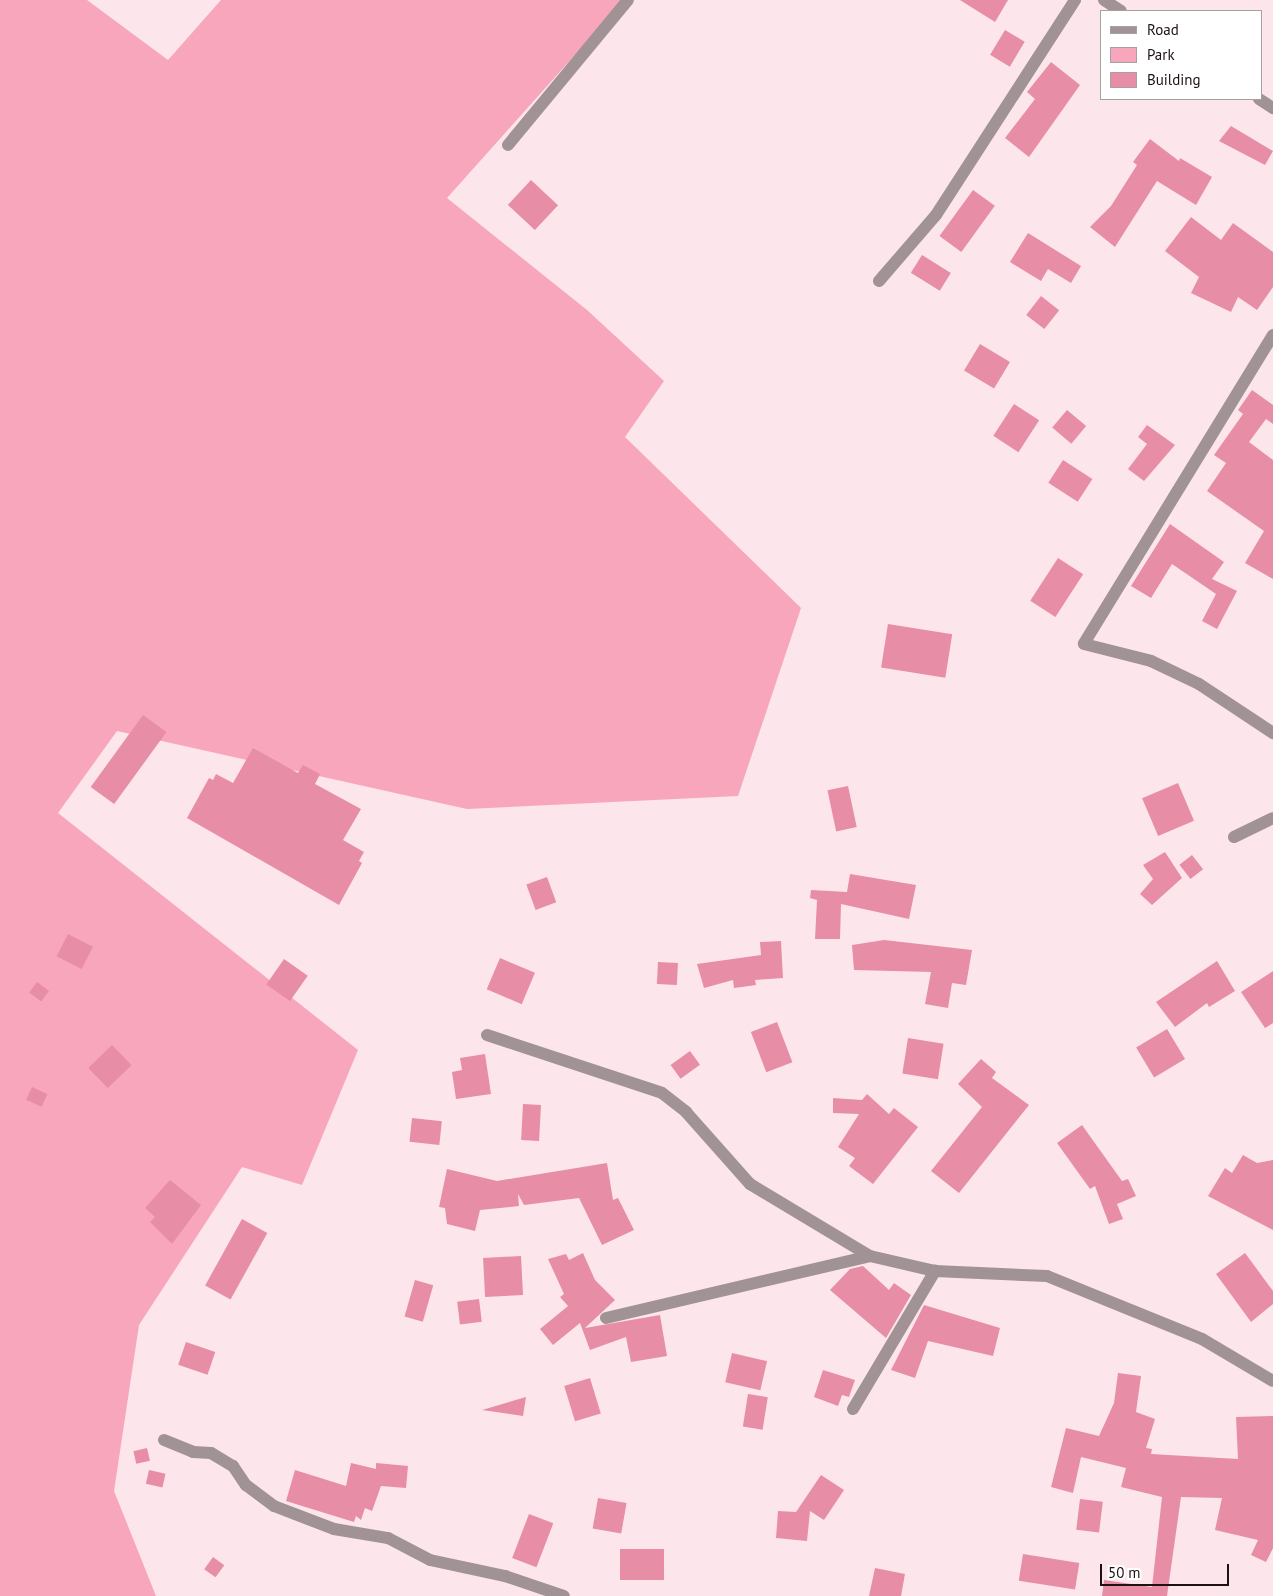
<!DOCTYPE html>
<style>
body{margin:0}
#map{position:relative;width:1273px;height:1596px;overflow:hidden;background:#fce6eb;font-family:"PT Sans",sans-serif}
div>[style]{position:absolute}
.green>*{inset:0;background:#f8a6bb}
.building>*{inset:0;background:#e88da6;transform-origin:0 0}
.minor>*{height:12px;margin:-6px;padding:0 6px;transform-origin:6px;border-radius:6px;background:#a19296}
span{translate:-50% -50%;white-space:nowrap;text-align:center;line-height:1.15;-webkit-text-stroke:5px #fff;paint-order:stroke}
.legend{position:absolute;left:1100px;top:10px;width:162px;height:90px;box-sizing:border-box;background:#fff;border:1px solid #a5a0a1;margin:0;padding:6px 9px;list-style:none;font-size:15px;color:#1d1114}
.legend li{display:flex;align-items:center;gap:10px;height:25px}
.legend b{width:25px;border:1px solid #a5a0a1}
.scale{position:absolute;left:1100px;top:1564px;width:129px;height:22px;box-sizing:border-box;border:2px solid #1d1114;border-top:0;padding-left:6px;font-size:15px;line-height:18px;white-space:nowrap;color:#1d1114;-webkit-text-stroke:4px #fff;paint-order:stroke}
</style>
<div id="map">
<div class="green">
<i style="clip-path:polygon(0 0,87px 0,168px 60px,221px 0,624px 0,447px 198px,587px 310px,664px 381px,625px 437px,801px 608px,738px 796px,467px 809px,117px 731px,58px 813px,358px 1050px,302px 1185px,242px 1167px,139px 1325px,114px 1491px,156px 1596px,0 1596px)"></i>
</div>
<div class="building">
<i style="clip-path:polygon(960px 0,1008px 0,995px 22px)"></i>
<i style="left:1005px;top:30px;width:23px;height:29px;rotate:31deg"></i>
<i style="clip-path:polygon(1051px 62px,1080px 85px,1029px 157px,1005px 138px,1035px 99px,1027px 92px)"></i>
<i style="clip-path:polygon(1231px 126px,1273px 151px,1265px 165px,1219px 141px)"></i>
<i style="clip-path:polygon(1150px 139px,1179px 161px,1180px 158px,1212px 177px,1196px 205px,1157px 181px,1115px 247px,1090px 227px,1111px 206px,1137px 165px,1133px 162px)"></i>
<i style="left:531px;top:180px;width:37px;height:34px;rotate:43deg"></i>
<i style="left:973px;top:190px;width:27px;height:57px;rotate:36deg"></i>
<i style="clip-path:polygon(1191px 217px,1221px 240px,1233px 223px,1273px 252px,1273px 287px,1257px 310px,1238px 297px,1231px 312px,1191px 293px,1199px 277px,1165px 251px)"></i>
<i style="clip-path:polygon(1028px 233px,1081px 266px,1071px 283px,1048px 269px,1041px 281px,1010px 262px)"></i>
<i style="left:922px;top:255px;width:34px;height:21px;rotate:32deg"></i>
<i style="left:1041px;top:296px;width:23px;height:24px;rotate:38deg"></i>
<i style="left:980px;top:344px;width:35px;height:31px;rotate:31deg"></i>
<i style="clip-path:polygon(1252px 390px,1273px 405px,1273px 424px,1266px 419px,1249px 442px,1273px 460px,1273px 579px,1245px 563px,1264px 531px,1207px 491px,1226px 463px,1214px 455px,1243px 414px,1238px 410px)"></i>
<i style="left:1014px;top:404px;width:30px;height:38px;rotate:33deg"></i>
<i style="left:1067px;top:410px;width:25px;height:23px;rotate:40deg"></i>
<i style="clip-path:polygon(1147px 425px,1175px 445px,1144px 481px,1128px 469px,1147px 444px,1138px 437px)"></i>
<i style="left:1063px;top:460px;width:35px;height:27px;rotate:33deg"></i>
<i style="clip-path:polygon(1170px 524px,1224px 562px,1212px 579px,1237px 591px,1217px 629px,1202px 621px,1216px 594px,1172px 564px,1151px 598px,1131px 586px)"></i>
<i style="left:1058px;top:558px;width:30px;height:51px;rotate:33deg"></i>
<i style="left:888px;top:624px;width:65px;height:44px;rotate:9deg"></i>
<i style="left:143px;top:715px;width:29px;height:89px;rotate:36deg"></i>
<i style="clip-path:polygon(253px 748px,298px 773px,303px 765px,320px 774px,315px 784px,361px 809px,343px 840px,364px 852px,359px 861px,362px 863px,339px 905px,187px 818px,209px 778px,213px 780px,216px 774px,233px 783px)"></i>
<i style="left:1178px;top:783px;width:41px;height:39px;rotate:67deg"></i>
<i style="left:848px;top:786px;width:42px;height:21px;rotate:78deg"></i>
<i style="clip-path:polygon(1165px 852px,1182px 878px,1152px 905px,1140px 894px,1153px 879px,1143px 865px)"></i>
<i style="left:1192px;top:855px;width:18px;height:16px;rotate:52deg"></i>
<i style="clip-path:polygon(850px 874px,916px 885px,909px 919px,841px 904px,840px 939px,815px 939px,817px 900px,810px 898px,811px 890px,847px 892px)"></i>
<i style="left:547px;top:877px;width:27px;height:22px;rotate:70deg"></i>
<i style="left:68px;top:934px;width:28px;height:25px;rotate:27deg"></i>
<i style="clip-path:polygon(884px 940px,972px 950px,966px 985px,952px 983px,948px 1008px,925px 1004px,931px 972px,854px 970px,852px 945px)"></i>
<i style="clip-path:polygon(781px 941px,783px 978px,755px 980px,756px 985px,734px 988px,733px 980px,704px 988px,697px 964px,761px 955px,760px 942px)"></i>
<i style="left:500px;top:958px;width:38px;height:34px;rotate:23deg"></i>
<i style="left:284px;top:959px;width:29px;height:31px;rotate:35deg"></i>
<i style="clip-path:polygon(1217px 961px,1235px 991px,1209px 1007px,1207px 1003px,1175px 1027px,1156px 1002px)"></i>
<i style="left:658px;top:962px;width:20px;height:22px;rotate:3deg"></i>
<i style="clip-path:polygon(1273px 971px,1273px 1023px,1265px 1028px,1241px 992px)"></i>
<i style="left:37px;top:982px;width:15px;height:13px;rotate:37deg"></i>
<i style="left:777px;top:1022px;width:43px;height:28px;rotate:69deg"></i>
<i style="left:1167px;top:1029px;width:35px;height:36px;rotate:59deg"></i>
<i style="left:908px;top:1038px;width:36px;height:36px;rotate:9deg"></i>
<i style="left:112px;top:1045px;width:28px;height:33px;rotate:46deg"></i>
<i style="left:690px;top:1051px;width:17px;height:24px;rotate:54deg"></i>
<i style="clip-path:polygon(485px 1054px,491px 1094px,456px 1099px,452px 1072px,462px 1070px,460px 1058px)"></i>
<i style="clip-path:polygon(981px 1059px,996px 1072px,992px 1078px,1029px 1105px,959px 1193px,931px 1171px,982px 1107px,958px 1084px)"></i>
<i style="left:32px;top:1087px;width:17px;height:14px;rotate:25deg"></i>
<i style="clip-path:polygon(867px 1094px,889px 1114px,894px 1108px,918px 1127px,873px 1184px,849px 1166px,855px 1158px,838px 1147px,859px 1114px,833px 1113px,833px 1098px,862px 1100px)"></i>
<i style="left:523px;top:1104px;width:18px;height:36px;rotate:3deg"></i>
<i style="left:412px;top:1118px;width:30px;height:24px;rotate:6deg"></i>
<i style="clip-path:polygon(1082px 1125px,1122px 1181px,1128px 1179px,1136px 1196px,1117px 1204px,1123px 1219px,1109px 1224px,1095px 1186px,1090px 1189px,1057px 1143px)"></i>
<i style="clip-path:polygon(1243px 1155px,1257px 1163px,1273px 1160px,1273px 1230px,1208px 1196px,1225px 1168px,1232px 1173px)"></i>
<i style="clip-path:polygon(607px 1163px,613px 1200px,618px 1198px,634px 1230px,602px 1245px,579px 1198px,524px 1205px,518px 1194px,519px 1206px,480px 1210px,475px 1231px,447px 1224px,445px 1208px,439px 1207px,447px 1169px,497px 1181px)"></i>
<i style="clip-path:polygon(170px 1180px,201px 1205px,172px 1244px,150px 1222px,155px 1217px,145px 1208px)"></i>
<i style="left:242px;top:1219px;width:29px;height:76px;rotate:29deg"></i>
<i style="clip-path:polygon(583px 1253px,595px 1280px,615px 1300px,585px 1328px,660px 1315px,667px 1356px,631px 1362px,626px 1337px,590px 1350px,580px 1323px,553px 1345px,540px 1329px,568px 1306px,560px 1297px,564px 1294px,548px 1259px,566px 1254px,569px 1260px)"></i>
<i style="clip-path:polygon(1245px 1253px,1273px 1291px,1273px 1304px,1251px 1322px,1216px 1274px)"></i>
<i style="left:521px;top:1256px;width:39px;height:38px;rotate:87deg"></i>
<i style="clip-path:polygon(863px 1266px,889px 1290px,894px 1283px,911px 1295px,886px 1338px,830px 1290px,850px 1269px)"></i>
<i style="left:415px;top:1280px;width:19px;height:38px;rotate:16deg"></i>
<i style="left:479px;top:1299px;width:23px;height:22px;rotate:83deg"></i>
<i style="clip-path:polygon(924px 1305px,1000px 1328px,993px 1356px,928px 1341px,915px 1378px,891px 1370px)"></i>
<i style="left:186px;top:1342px;width:31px;height:24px;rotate:19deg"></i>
<i style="left:732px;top:1353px;width:36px;height:30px;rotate:13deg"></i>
<i style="clip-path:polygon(823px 1370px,855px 1380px,849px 1397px,842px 1395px,838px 1406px,814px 1397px)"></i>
<i style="clip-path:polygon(1118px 1373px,1141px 1376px,1136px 1412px,1155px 1419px,1146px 1448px,1152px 1449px,1151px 1454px,1238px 1459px,1236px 1417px,1273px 1416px,1273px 1548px,1266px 1562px,1251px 1555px,1258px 1540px,1215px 1530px,1222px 1498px,1181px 1497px,1167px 1596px,1102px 1596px,1104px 1580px,1152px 1587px,1162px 1497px,1121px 1487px,1126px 1468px,1081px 1457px,1073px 1493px,1051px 1487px,1066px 1428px,1099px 1436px,1114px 1403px)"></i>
<i style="left:590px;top:1378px;width:37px;height:27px;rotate:73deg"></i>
<i style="left:748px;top:1394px;width:20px;height:33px;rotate:9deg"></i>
<i style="clip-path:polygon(526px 1397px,523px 1416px,482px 1410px)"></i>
<i style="left:147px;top:1448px;width:13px;height:14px;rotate:77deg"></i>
<i style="clip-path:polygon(351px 1463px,376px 1469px,376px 1463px,408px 1466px,406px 1488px,381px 1486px,372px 1511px,365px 1508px,361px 1520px,356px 1516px,354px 1522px,286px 1501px,295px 1470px,346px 1486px)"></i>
<i style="left:149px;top:1470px;width:17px;height:14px;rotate:13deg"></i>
<i style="clip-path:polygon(821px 1475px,844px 1490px,824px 1520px,810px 1511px,807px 1541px,776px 1538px,778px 1511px,796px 1512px)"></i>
<i style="left:598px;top:1498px;width:29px;height:31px;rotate:10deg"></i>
<i style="left:1080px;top:1499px;width:23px;height:31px;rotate:7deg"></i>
<i style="left:529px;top:1514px;width:26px;height:47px;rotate:21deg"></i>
<i style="left:620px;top:1549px;width:44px;height:31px"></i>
<i style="left:1023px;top:1554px;width:57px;height:27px;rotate:9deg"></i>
<i style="left:213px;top:1557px;width:14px;height:15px;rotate:36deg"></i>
<i style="clip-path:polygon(875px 1568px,905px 1574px,901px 1596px,869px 1596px)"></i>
</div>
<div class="minor">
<i style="left:1104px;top:0;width:20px;rotate:33deg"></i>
<i style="left:1259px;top:99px;width:17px;rotate:33deg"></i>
<i style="left:508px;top:145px;width:188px;rotate:-50.4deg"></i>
<i style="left:879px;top:281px;width:87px;rotate:-49.2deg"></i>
<i style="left:936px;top:215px;width:256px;rotate:-57.1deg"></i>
<i style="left:1273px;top:335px;width:362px;rotate:121.5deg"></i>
<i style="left:1084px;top:644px;width:69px;rotate:14.2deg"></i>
<i style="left:1151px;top:661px;width:53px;rotate:25.6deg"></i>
<i style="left:1199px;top:684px;width:89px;rotate:33.5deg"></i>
<i style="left:1234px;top:837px;width:43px;rotate:-26deg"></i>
<i style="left:487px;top:1035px;width:184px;rotate:18.3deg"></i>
<i style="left:662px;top:1093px;width:31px;rotate:38deg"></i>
<i style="left:686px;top:1112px;width:96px;rotate:48.4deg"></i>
<i style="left:750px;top:1184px;width:140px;rotate:31deg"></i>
<i style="left:606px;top:1318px;width:271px;rotate:-13.2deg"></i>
<i style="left:870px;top:1256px;width:67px;rotate:13deg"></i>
<i style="left:935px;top:1271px;width:112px;rotate:2.6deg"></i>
<i style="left:1047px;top:1276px;width:167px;rotate:22.1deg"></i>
<i style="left:1202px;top:1339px;width:82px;rotate:30.6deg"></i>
<i style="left:853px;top:1409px;width:161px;rotate:-59.3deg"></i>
<i style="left:164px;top:1440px;width:31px;rotate:22deg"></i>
<i style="left:193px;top:1452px;width:18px;rotate:3deg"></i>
<i style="left:211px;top:1453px;width:26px;rotate:31deg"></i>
<i style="left:233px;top:1466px;width:23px;rotate:56deg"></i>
<i style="left:246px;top:1485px;width:35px;rotate:37deg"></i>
<i style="left:274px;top:1506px;width:64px;rotate:21deg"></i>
<i style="left:334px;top:1529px;width:55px;rotate:9.5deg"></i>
<i style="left:388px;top:1538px;width:47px;rotate:27.6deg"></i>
<i style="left:430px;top:1560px;width:77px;rotate:12deg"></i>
<i style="left:505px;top:1576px;width:62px;rotate:18.7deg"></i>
</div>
<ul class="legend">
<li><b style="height:6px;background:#a19296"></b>Road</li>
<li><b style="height:14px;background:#f8a6bb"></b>Park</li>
<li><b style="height:14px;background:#e88da6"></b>Building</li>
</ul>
<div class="scale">50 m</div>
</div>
